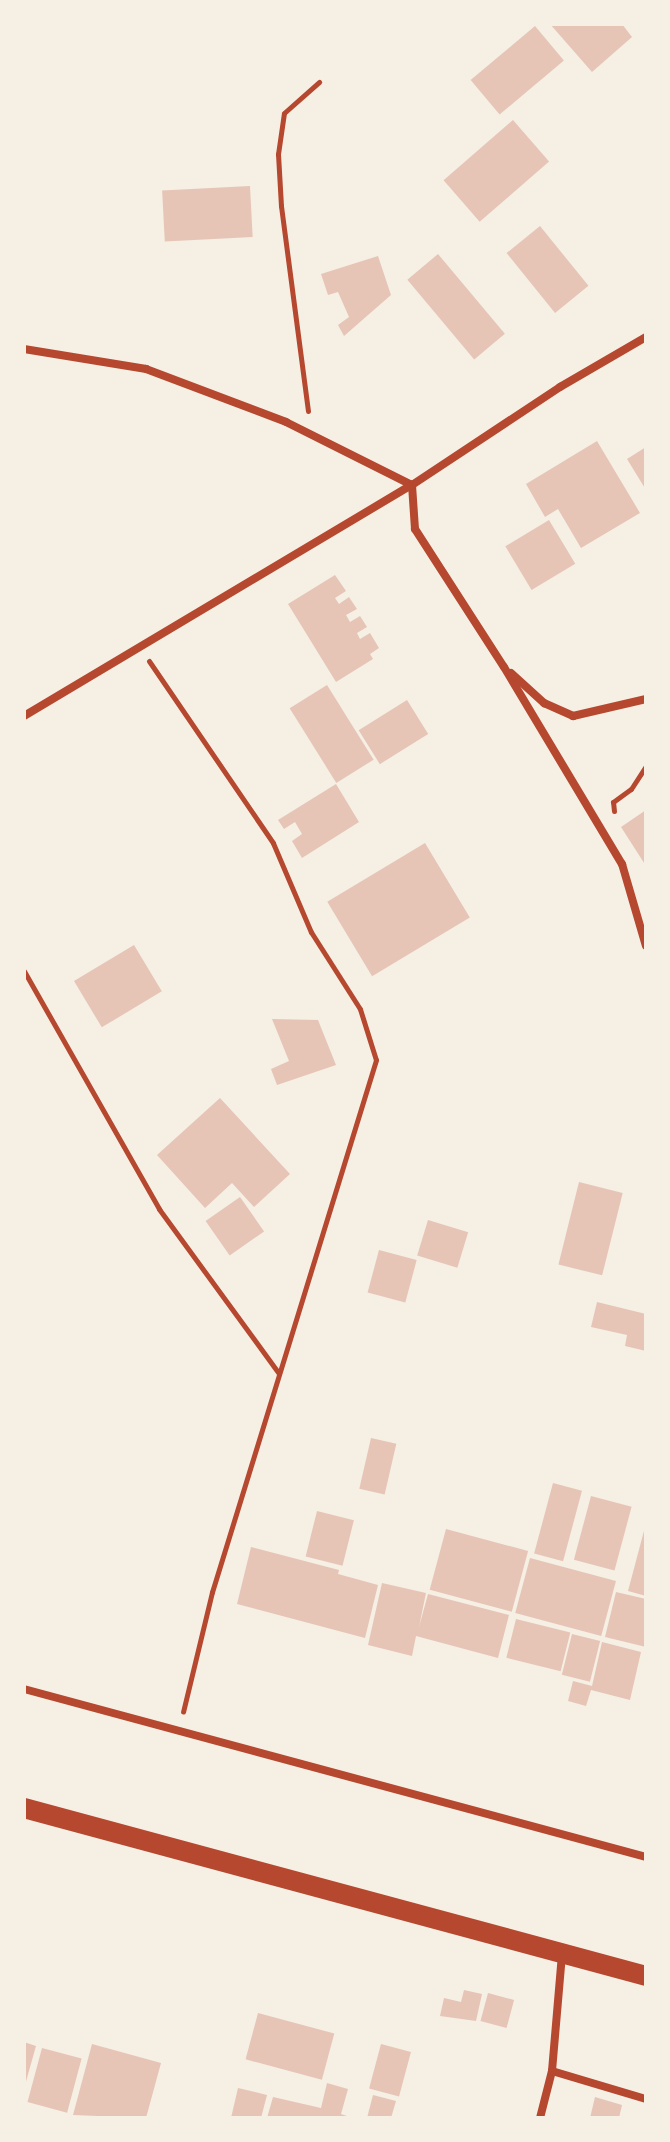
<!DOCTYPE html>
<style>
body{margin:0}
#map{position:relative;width:670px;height:2142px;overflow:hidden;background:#f6efe4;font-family:"Zilla Slab",serif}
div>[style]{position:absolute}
.building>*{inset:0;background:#e6c5b7;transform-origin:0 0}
.path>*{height:5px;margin:-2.5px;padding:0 2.5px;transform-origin:2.5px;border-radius:2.5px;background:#b5482f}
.minor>*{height:8px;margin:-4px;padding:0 4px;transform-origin:4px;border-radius:4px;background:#b5482f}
.primary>*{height:20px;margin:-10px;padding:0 10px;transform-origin:10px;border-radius:10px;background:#b5482f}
span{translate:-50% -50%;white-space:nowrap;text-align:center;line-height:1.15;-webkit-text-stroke:8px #f6efe4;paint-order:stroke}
.frame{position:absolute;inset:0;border:26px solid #f6efe4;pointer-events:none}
</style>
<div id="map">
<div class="building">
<i style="clip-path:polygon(550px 24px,622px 24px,632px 37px,592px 72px)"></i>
<i style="left:535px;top:26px;width:45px;height:84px;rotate:50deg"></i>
<i style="left:513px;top:120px;width:55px;height:92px;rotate:49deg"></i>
<i style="left:250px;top:186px;width:51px;height:88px;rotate:87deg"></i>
<i style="left:540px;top:226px;width:77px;height:43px;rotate:51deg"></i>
<i style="left:438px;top:254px;width:104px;height:40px;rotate:50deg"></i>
<i style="clip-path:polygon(378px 256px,391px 295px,344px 336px,338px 325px,349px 317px,338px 292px,328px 295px,321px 274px)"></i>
<i style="clip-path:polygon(597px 441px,640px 513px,581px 548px,558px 509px,545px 517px,526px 484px)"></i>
<i style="clip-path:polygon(646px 447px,646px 490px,627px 459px)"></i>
<i style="left:549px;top:520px;width:51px;height:51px;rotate:59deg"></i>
<i style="clip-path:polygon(335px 575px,346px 591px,335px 598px,339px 604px,349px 597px,357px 609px,346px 615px,350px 622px,360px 616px,367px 627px,357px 633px,360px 639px,370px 633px,379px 648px,370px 654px,373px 659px,336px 682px,288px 604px)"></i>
<i style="left:327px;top:685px;width:88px;height:44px;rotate:58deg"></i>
<i style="left:407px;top:700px;width:40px;height:57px;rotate:58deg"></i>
<i style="clip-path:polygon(336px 784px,359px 822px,302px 858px,292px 841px,302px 834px,295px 822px,284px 829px,278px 820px)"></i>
<i style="clip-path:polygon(646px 810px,646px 866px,621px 827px)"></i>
<i style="left:425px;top:843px;width:87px;height:114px;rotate:59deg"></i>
<i style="left:134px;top:945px;width:54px;height:70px;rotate:59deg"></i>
<i style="clip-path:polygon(272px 1019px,318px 1020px,336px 1065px,277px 1085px,271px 1069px,289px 1061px)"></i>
<i style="clip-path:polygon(220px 1098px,290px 1174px,254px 1207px,232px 1183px,205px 1208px,157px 1155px)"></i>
<i style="left:579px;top:1182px;width:45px;height:85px;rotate:14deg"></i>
<i style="left:240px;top:1197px;width:42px;height:42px;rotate:55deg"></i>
<i style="left:428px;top:1220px;width:42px;height:37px;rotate:17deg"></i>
<i style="left:379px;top:1250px;width:39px;height:44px;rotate:15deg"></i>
<i style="clip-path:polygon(597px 1302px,646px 1314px,646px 1351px,625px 1346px,627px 1335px,591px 1327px)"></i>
<i style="left:371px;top:1438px;width:26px;height:52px;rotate:13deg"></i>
<i style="left:553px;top:1483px;width:30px;height:73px;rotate:15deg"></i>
<i style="left:591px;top:1496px;width:42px;height:66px;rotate:15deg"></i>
<i style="left:317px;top:1511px;width:38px;height:47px;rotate:14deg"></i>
<i style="clip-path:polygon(645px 1527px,646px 1527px,646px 1596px,628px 1591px)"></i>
<i style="left:446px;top:1529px;width:85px;height:63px;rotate:15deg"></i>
<i style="clip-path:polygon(251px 1547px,339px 1570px,338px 1574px,378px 1585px,365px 1638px,237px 1604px)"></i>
<i style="left:530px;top:1558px;width:89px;height:57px;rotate:15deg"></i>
<i style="clip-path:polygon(382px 1583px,426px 1593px,419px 1627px,428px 1594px,509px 1615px,498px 1658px,416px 1636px,412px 1656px,368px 1645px)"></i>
<i style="clip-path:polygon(616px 1592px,646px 1599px,646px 1647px,605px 1637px)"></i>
<i style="left:516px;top:1619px;width:56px;height:40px;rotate:14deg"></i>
<i style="left:572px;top:1634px;width:29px;height:42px;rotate:14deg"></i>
<i style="clip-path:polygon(602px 1642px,641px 1652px,630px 1700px,591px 1690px,586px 1706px,568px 1701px,573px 1681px,592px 1686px)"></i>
<i style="clip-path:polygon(464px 1990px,482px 1994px,476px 2021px,440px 2016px,444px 1998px,461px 2002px)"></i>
<i style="left:488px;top:1993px;width:27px;height:29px;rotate:15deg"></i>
<i style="left:258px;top:2013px;width:79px;height:48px;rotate:15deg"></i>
<i style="clip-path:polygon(24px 2042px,36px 2046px,25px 2085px,24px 2085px)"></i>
<i style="clip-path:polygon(92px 2044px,161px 2063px,146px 2118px,73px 2115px)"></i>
<i style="left:381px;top:2044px;width:31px;height:46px;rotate:15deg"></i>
<i style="left:42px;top:2048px;width:41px;height:56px;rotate:15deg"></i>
<i style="clip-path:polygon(327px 2083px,348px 2089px,341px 2114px,353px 2118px,267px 2118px,273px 2097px,321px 2108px)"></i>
<i style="clip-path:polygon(238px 2088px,267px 2095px,261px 2118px,231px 2118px)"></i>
<i style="clip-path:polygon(373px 2095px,396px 2101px,391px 2118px,367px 2118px)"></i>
<i style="clip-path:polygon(595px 2097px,622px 2105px,619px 2118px,590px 2118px)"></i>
</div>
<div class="path">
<i style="left:308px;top:411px;width:207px;rotate:-97.5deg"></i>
<i style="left:281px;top:206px;width:52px;rotate:-93.3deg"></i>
<i style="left:278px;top:154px;width:41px;rotate:-81.7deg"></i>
<i style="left:284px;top:113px;width:47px;rotate:-41.5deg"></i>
<i style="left:149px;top:661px;width:220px;rotate:55.7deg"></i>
<i style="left:273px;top:843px;width:97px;rotate:66.9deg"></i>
<i style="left:311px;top:932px;width:91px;rotate:57.5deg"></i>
<i style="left:360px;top:1009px;width:53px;rotate:72.6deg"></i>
<i style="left:376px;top:1060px;width:557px;rotate:107.13deg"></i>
<i style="left:212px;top:1592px;width:123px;rotate:103.6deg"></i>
<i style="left:614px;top:811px;width:9px;rotate:-96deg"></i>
<i style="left:613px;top:802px;width:22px;rotate:-36deg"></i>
<i style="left:631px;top:789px;width:27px;rotate:-57deg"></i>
<i style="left:24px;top:971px;width:274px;rotate:60.4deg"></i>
<i style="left:159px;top:1209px;width:202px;rotate:53.9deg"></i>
</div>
<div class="minor">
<i style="left:24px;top:349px;width:124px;rotate:9.3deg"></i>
<i style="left:146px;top:369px;width:150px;rotate:20.7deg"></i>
<i style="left:286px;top:422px;width:141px;rotate:26.6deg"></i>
<i style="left:412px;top:485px;width:44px;rotate:86.1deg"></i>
<i style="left:415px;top:529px;width:164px;rotate:57.2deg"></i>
<i style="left:504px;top:667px;width:230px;rotate:59.1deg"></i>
<i style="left:622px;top:864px;width:85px;rotate:73.7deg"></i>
<i style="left:511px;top:673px;width:45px;rotate:42.3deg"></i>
<i style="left:544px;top:703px;width:32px;rotate:24deg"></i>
<i style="left:573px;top:716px;width:75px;rotate:-13.1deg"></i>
<i style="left:24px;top:716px;width:452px;rotate:-30.8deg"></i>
<i style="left:412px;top:485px;width:178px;rotate:-33.5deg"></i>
<i style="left:560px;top:387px;width:99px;rotate:-30.2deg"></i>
<i style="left:24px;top:1689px;width:644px;rotate:15.11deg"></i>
<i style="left:552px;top:2071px;width:98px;rotate:16.6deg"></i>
<i style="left:540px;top:2118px;width:49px;rotate:-75.7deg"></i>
<i style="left:552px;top:2071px;width:116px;rotate:-85.1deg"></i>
</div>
<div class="primary">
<i style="left:24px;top:1808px;width:644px;rotate:15.11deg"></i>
</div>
<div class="frame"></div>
</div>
